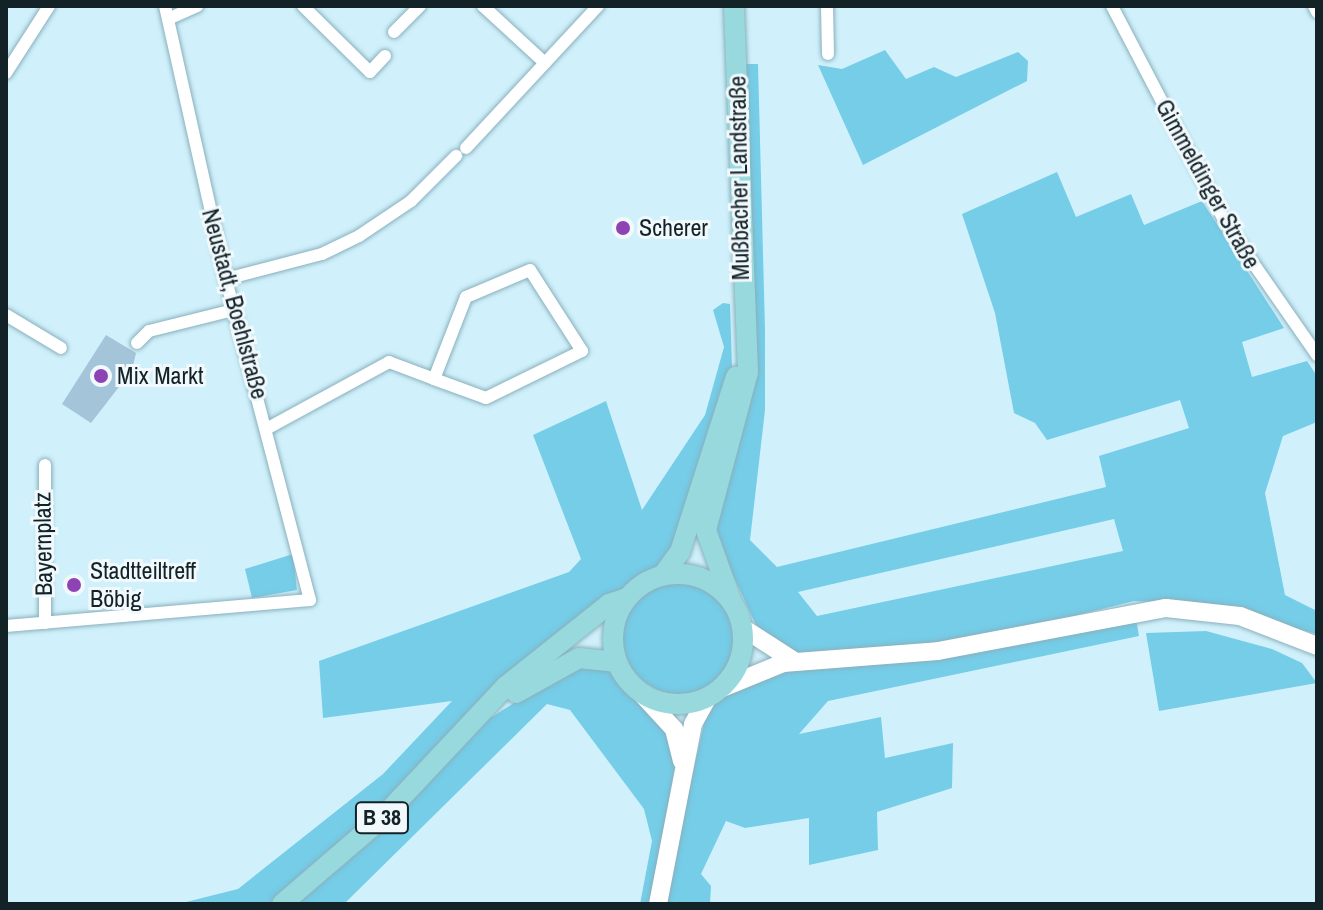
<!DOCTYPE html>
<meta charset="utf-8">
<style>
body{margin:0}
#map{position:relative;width:1323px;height:910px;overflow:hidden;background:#d0f1fb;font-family:"Archivo Narrow",sans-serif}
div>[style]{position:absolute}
.green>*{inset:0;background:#75cde8}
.round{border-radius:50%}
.building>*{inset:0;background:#a4c4d9}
.roads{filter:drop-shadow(0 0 2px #89b0bd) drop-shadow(0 0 2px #89b0bd)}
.street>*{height:12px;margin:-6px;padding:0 6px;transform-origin:6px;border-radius:6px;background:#fff}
.secondary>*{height:18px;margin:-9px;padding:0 9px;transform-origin:9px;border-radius:9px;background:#fff}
.primary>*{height:20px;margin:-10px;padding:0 10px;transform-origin:10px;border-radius:10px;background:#97d9dd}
.primary>.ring{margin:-10px;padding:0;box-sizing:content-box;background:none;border:20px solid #97d9dd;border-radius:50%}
.dots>*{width:22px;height:22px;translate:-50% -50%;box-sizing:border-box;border:4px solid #f1f9fc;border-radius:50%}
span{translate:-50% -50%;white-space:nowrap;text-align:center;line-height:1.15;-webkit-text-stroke:6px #f1f9fc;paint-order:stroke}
.shield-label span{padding:2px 6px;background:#f1f9fc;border:2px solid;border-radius:6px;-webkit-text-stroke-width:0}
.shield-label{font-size:22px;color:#132227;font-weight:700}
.street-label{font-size:24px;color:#132227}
.poi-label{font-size:24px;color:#132227}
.left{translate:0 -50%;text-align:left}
.frame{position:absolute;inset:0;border:8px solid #132227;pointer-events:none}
</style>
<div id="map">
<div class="green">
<i style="clip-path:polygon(885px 50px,906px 79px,934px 67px,956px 77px,1018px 52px,1028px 61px,1027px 81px,863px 165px,818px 65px,842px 69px)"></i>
<i style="clip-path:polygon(evenodd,745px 64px,758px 64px,765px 329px,765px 410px,750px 540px,777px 567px,1106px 487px,1099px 456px,1189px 428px,1180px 400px,1047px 440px,1035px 423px,1014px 413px,995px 313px,962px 214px,1057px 172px,1076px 217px,1131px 194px,1144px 225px,1202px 201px,1284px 328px,1242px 342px,1252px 377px,1307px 361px,1317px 376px,1317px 422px,1283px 436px,1265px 493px,1285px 595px,1317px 611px,1317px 634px,1203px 604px,1134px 601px,976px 640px,788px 655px,761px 636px,711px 528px,748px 395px,745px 64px,1114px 519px,1123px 551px,817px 616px,798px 592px,1114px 519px)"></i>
<i style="clip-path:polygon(723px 303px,730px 304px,732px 368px,680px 545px,661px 569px,608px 600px,278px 904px,178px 904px,238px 889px,383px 774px,452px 701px,323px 718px,319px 661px,569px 572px,581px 559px,533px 435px,606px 401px,642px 510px,705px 415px,724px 347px,713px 310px)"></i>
<i style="clip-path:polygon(293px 554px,297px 590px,252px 598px,245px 569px)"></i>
<i class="round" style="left:623px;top:582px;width:112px;height:112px"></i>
<i style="clip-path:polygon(1136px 618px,1139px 636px,828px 701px,799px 734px,881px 717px,885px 758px,953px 743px,952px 788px,877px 812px,878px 850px,809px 865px,809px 818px,745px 828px,726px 821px,701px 874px,711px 886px,710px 904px,663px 904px,708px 706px,763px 674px)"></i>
<i style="clip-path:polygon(1206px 631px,1272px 649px,1302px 663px,1317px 683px,1159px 711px,1146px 633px)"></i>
<i style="clip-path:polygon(578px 663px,611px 670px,663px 721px,676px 761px,650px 904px,640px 904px,652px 841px,644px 809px,570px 710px,547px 704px,344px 904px,297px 904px,384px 830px,490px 718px)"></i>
</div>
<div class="building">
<i style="clip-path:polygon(106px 335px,136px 353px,132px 370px,91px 423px,62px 404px)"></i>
</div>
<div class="roads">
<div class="street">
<i style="left:303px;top:6px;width:94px;rotate:44.6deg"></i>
<i style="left:370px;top:72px;width:22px;rotate:-47deg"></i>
<i style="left:483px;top:6px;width:84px;rotate:42.6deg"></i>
<i style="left:827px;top:6px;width:48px;rotate:88.8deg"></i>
<i style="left:1112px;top:6px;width:246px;rotate:62.4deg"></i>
<i style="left:1226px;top:224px;width:160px;rotate:55.2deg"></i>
<i style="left:1314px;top:6px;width:7px;rotate:63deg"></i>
<i style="left:168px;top:19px;width:32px;rotate:-24deg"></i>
<i style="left:394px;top:32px;width:37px;rotate:-45deg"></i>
<i style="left:6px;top:73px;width:80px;rotate:-57.3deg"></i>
<i style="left:466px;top:148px;width:194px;rotate:-47.1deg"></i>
<i style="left:226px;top:279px;width:99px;rotate:-14.6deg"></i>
<i style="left:322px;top:254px;width:41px;rotate:-25.9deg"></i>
<i style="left:359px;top:236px;width:63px;rotate:-33.9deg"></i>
<i style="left:411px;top:201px;width:64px;rotate:-45deg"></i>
<i style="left:6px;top:315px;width:64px;rotate:31deg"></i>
<i style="left:137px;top:343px;width:17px;rotate:-45deg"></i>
<i style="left:149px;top:331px;width:87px;rotate:-14deg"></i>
<i style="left:268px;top:428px;width:138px;rotate:-28.6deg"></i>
<i style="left:389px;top:362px;width:48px;rotate:20.7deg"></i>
<i style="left:434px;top:379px;width:55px;rotate:20.1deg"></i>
<i style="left:486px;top:398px;width:107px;rotate:-26.1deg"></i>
<i style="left:582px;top:351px;width:96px;rotate:-122.7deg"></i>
<i style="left:530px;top:270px;width:69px;rotate:157.1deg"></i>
<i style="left:466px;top:297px;width:88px;rotate:111.3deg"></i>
<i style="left:45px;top:623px;width:158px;rotate:-90deg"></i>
<i style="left:6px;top:626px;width:305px;rotate:-4.9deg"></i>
<i style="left:310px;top:600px;width:332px;rotate:-104.7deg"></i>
<i style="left:226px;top:279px;width:280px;rotate:-102.6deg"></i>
</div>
<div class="secondary">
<i style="left:743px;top:628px;width:61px;rotate:32.9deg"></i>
<i style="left:720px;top:689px;width:68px;rotate:-22.4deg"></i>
<i style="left:783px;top:663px;width:155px;rotate:-4.4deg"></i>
<i style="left:938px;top:651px;width:232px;rotate:-10.7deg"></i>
<i style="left:1166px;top:608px;width:74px;rotate:6.2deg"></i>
<i style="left:1240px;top:616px;width:83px;rotate:21.3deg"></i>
<i style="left:639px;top:691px;width:52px;rotate:47.4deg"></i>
<i style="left:674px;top:729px;width:33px;rotate:76deg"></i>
<i style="left:658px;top:904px;width:183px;rotate:-79deg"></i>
<i style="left:693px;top:724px;width:31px;rotate:-61deg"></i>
</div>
<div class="primary">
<i class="ring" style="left:613px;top:574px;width:110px;height:110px"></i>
<i style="left:663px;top:575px;width:29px;rotate:-54deg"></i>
<i style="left:680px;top:552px;width:184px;rotate:-72.3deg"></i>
<i style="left:731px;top:600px;width:74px;rotate:-109.7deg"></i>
<i style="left:706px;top:530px;width:163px;rotate:-75.1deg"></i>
<i style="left:748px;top:372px;width:366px;rotate:-92.2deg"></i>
<i style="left:516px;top:693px;width:72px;rotate:-29.1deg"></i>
<i style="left:579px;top:658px;width:38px;rotate:6deg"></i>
<i style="left:282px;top:904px;width:132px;rotate:-40.7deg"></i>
<i style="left:382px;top:818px;width:181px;rotate:-46.8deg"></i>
<i style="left:506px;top:686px;width:132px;rotate:-38.5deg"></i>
<i style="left:609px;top:604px;width:19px;rotate:-18deg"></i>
</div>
</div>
<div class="dots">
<i style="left:623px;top:228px;background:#8e43b5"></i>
<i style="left:101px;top:376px;background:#8e43b5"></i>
<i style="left:74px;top:585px;background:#8e43b5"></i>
</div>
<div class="shield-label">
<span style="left:382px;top:818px">B 38</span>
</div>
<div class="street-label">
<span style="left:739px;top:178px;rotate:-91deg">Mußbacher Landstraße</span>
<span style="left:1208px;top:184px;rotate:61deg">Gimmeldinger Straße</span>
<span style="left:235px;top:304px;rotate:75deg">Neustadt, Boehlstraße</span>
<span style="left:43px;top:544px;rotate:-91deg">Bayernplatz</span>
</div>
<div class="poi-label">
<span class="left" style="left:639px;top:228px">Scherer</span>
<span class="left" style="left:117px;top:376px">Mix Markt</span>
<span class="left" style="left:90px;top:585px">Stadtteiltreff<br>Böbig</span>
</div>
<div class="frame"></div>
</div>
